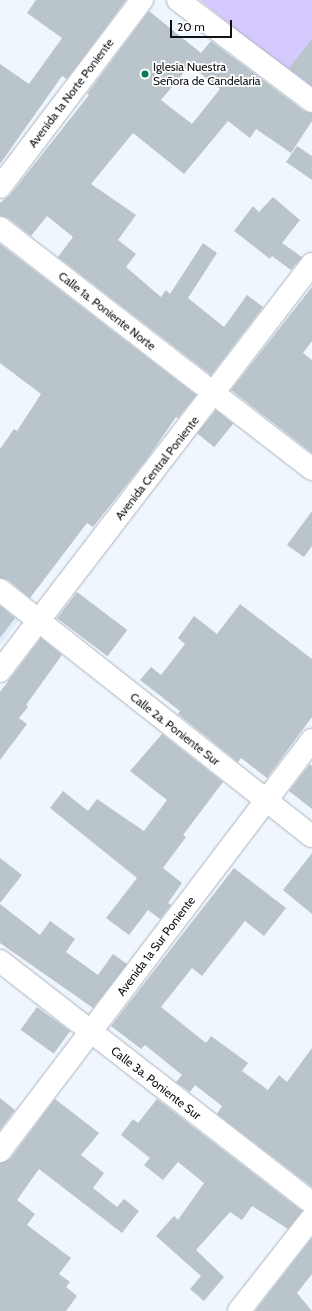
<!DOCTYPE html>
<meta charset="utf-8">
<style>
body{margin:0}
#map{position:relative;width:312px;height:1311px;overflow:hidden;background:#f0f6fe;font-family:Cabin,sans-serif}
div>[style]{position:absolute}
.built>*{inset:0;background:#e1ecfd}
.green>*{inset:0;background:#d5c9fd}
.building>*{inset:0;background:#b9c4cb;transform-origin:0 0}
.roads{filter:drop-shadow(0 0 1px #acb3bd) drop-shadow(0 0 1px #acb3bd)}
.street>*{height:22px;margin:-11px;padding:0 11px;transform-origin:11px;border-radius:11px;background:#fff}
.dots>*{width:11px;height:11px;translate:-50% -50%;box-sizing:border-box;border:2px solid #fff;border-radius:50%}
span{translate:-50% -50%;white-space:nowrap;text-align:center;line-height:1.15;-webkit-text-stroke:3.5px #fff;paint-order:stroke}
.poi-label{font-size:12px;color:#0f1115}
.left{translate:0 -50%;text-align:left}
.street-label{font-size:12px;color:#0f1115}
.scale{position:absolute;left:170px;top:20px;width:62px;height:18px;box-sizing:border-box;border:2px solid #0f1115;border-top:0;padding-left:5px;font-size:12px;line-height:14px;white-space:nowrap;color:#0f1115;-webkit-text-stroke:3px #fff;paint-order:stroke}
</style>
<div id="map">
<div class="built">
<i style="clip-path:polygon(0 601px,21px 617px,0 645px)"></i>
</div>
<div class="green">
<i style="clip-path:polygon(200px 0,312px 0,312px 92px)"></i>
</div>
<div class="building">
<i style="clip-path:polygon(36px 0,126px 0,67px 79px,62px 76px,0 164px,0 64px,29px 84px,62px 38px,27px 13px)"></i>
<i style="clip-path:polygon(evenodd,149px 11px,201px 53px,211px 41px,304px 111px,312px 113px,312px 121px,291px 153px,256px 129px,250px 138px,228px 121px,184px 174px,133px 133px,91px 184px,136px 215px,118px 240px,136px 254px,126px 267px,161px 297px,166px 290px,170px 294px,203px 243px,217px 253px,188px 298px,224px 327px,247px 295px,263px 307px,211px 375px,58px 257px,73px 237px,47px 216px,31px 236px,8px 218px,0 216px,0 203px,10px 195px,89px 95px,87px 94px,149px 11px,190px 65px,220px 89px,192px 124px,161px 100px,190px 65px)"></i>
<i style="clip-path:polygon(312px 39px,312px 85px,289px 68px)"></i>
<i style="clip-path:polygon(297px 146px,312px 156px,312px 180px,286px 162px)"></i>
<i style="clip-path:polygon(273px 197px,300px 220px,282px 243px,302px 257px,291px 270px,272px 256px,270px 259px,234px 231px,253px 206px,259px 212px)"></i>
<i style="clip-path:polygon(0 244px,196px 395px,178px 418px,176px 417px,147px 459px,93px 527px,87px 523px,30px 598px,8px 580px,0 578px,0 449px,14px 429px,17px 431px,41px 394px,0 363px)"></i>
<i style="clip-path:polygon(312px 287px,312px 341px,303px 353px,312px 360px,312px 453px,231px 390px)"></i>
<i style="left:216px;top:410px;width:22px;height:30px;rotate:39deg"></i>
<i style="clip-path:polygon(312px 511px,312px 546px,304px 557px,287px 545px)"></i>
<i style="left:77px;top:592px;width:63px;height:33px;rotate:37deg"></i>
<i style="clip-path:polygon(240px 604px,312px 659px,312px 717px,267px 778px,241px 758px,238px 762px,178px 714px,180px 711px,140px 680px,151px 667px,161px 675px,185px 644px,178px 638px,194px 616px,217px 634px)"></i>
<i style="clip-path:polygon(0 606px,15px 618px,0 638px)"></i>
<i style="clip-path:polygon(41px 638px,62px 655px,26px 705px,28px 707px,19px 718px,27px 724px,0 760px,0 692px)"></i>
<i style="clip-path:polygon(162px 734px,223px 782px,183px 835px,186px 837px,163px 868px,182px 883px,168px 903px,171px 905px,160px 919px,148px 910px,129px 935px,106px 918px,137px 878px,50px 808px,63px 791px,88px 811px,97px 799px,144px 831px,167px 800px,130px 771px)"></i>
<i style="clip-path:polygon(310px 764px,312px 766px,312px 809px,289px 791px)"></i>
<i style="clip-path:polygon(312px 853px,312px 914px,283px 890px)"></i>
<i style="clip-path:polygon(0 858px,22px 875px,0 903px)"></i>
<i style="clip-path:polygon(234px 868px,286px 908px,264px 936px,245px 921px,202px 976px,192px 968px,161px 1007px,206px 1043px,211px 1036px,248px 1063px,242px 1071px,268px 1090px,279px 1075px,287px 1082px,312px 1048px,312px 1187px,217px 1114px,222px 1106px,195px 1085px,190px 1092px,176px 1082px,182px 1075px,145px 1045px,141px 1049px,111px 1026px)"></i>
<i style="clip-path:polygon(0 904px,40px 935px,50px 921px,75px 939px,66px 952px,98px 975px,113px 954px,127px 964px,93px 1008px,0 943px)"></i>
<i style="left:37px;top:1007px;width:41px;height:28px;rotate:36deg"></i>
<i style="clip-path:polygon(0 1098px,15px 1110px,0 1130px)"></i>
<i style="clip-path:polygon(55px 1099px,99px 1133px,81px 1155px,104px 1173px,93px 1188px,117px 1207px,124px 1199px,139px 1211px,122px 1233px,39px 1169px,17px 1200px,35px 1214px,27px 1225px,71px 1258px,59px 1274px,70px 1282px,66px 1287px,77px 1296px,66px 1311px,0 1311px,0 1163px,10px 1159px)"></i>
<i style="clip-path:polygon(157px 1099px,302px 1211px,288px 1229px,252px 1206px,242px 1220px,230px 1212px,196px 1250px,224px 1277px,204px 1301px,190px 1289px,201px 1276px,156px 1236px,174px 1216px,178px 1220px,204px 1183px,178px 1162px,163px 1180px,144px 1165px,150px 1158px,121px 1135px,133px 1119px,138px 1123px)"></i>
<i style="clip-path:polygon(312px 1238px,312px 1274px,297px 1293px,312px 1311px,255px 1311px)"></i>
</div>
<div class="roads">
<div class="street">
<i style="left:178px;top:0;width:168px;rotate:37deg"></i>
<i style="left:0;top:187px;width:235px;rotate:-52.8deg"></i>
<i style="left:0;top:228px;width:394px;rotate:37.7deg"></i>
<i style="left:0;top:590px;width:397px;rotate:38.3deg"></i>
<i style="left:0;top:671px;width:513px;rotate:-52.53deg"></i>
<i style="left:0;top:961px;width:395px;rotate:37.8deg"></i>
<i style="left:0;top:1151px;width:516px;rotate:-52.8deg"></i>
<i style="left:239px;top:1311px;width:118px;rotate:-51.9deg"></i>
</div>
</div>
<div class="dots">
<i style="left:145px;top:74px;background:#0b7953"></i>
</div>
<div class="poi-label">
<span class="left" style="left:153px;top:74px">Iglesia Nuestra<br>Señora de Candelaria</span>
</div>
<div class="street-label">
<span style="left:71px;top:93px;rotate:-53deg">Avenida 1a Norte Poniente</span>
<span style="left:107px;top:311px;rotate:38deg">Calle 1a. Poniente Norte</span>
<span style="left:157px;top:468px;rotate:-52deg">Avenida Central Poniente</span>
<span style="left:175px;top:729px;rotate:38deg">Calle 2a. Poniente Sur</span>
<span style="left:156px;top:946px;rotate:-53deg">Avenida 1a Sur Poniente</span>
<span style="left:156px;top:1083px;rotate:38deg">Calle 3a. Poniente Sur</span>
</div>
<div class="scale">20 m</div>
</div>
